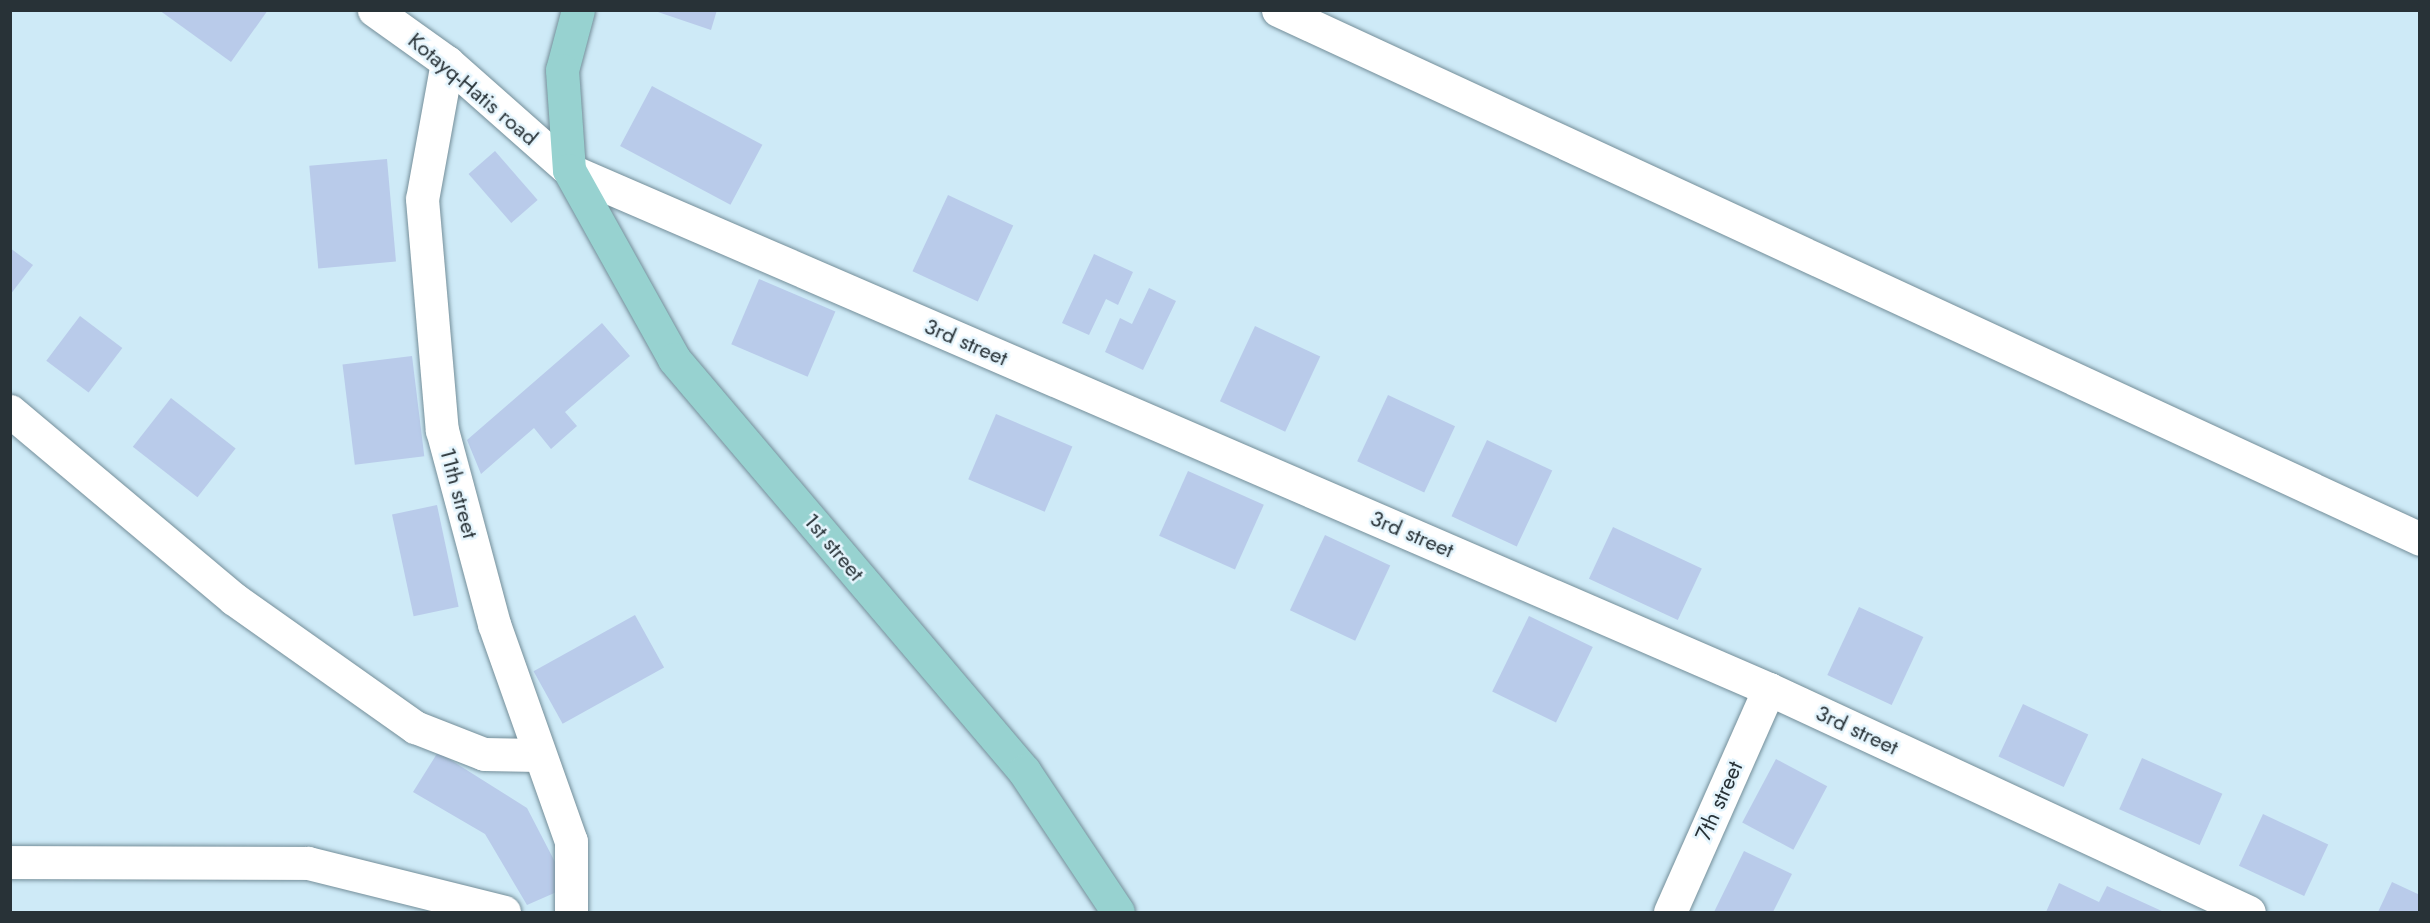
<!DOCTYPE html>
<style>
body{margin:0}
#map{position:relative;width:2430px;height:923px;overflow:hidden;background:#ceeaf7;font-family:Jost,sans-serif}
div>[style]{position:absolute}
.building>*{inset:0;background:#b9cbea;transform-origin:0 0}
.roads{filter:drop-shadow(0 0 2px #748e99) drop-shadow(0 0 2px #748e99)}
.minor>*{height:33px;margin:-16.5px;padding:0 16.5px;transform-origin:16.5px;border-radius:16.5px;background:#fff}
.major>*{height:33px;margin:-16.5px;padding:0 16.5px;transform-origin:16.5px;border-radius:16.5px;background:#97d2d0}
span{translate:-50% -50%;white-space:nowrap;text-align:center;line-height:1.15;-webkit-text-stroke:5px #e5f5fd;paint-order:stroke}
.street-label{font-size:22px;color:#283237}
.frame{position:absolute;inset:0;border:12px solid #283237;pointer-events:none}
</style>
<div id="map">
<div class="building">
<i style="clip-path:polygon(159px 10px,268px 10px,231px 62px)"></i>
<i style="clip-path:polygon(652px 10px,717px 10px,711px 30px)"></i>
<i style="left:652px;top:86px;width:125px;height:68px;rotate:28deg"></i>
<i style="left:495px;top:151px;width:65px;height:35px;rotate:49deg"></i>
<i style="left:387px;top:159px;width:103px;height:78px;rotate:85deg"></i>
<i style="left:948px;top:195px;width:72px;height:84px;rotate:25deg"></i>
<i style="clip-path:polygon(10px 248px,33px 265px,10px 295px)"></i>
<i style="clip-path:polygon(1094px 254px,1133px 272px,1118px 305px,1106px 299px,1089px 335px,1062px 323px)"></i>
<i style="left:759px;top:279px;width:83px;height:71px;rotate:23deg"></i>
<i style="clip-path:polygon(1149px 288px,1176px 301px,1143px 370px,1105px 352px,1120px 318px,1132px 324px)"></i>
<i style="left:80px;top:316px;width:53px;height:56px;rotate:37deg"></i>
<i style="clip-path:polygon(602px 323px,630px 356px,565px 412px,577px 426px,551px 449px,534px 428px,481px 474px,467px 440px)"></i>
<i style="left:1255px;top:326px;width:72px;height:83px;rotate:25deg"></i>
<i style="left:412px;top:356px;width:101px;height:70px;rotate:83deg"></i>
<i style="left:1388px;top:395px;width:74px;height:73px;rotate:25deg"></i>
<i style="left:171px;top:398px;width:82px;height:62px;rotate:38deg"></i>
<i style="left:996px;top:414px;width:83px;height:71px;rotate:23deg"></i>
<i style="left:1487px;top:440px;width:72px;height:84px;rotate:25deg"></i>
<i style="left:1188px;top:471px;width:83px;height:71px;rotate:24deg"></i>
<i style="left:437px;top:505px;width:104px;height:46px;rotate:78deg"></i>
<i style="left:1613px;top:527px;width:98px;height:57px;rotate:25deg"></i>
<i style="left:1325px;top:535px;width:72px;height:83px;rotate:25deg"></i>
<i style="left:1859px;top:607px;width:71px;height:75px;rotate:25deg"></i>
<i style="left:635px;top:615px;width:60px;height:116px;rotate:61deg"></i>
<i style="left:1529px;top:616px;width:71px;height:84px;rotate:26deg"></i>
<i style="left:2023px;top:704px;width:72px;height:58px;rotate:25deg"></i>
<i style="clip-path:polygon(438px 752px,527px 808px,568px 887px,527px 905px,485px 834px,413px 792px)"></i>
<i style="left:2142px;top:758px;width:88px;height:56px;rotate:24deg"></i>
<i style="left:1776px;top:759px;width:58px;height:72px;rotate:28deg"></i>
<i style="left:2263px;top:814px;width:72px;height:57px;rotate:25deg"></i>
<i style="clip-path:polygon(1744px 851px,1792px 874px,1773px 912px,1714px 912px)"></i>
<i style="clip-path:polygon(2392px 882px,2420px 895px,2420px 912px,2378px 912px)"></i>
<i style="clip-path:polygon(2059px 883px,2099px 902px,2107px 886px,2164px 912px,2046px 912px)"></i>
</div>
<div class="roads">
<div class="minor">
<i style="left:374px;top:10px;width:90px;rotate:35.5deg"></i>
<i style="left:447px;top:62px;width:163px;rotate:41.5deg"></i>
<i style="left:569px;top:170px;width:1307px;rotate:23.39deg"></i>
<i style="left:1769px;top:689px;width:529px;rotate:24.92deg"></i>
<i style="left:1278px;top:10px;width:1259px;rotate:24.85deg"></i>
<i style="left:447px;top:62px;width:139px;rotate:100.3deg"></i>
<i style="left:422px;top:199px;width:232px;rotate:85.1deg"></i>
<i style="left:442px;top:430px;width:201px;rotate:75deg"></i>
<i style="left:494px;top:624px;width:230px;rotate:70.5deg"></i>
<i style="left:571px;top:841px;width:71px;rotate:90deg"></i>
<i style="left:10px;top:411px;width:292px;rotate:40deg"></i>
<i style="left:234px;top:599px;width:222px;rotate:35.3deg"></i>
<i style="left:415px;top:727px;width:74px;rotate:21.4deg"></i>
<i style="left:484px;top:754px;width:54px;rotate:1.1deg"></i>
<i style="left:10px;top:862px;width:298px;rotate:0.2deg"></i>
<i style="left:308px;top:863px;width:202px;rotate:14deg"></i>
<i style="left:1670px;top:912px;width:244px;rotate:-66.1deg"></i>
</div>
<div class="major">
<i style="left:578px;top:10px;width:62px;rotate:104.9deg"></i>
<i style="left:562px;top:70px;width:100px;rotate:86deg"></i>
<i style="left:569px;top:170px;width:216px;rotate:60.9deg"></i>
<i style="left:674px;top:359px;width:541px;rotate:49.65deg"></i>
<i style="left:1024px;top:771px;width:169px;rotate:56.3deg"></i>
</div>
</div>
<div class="street-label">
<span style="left:473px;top:89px;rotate:40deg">Kotayq-Hatis road</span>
<span style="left:966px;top:342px;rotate:23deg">3rd street</span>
<span style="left:459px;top:493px;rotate:75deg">11th street</span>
<span style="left:1412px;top:534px;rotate:23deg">3rd street</span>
<span style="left:834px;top:547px;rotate:50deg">1st street</span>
<span style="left:1857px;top:730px;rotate:25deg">3rd street</span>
<span style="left:1719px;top:801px;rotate:-66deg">7th street</span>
</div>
<div class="frame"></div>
</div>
